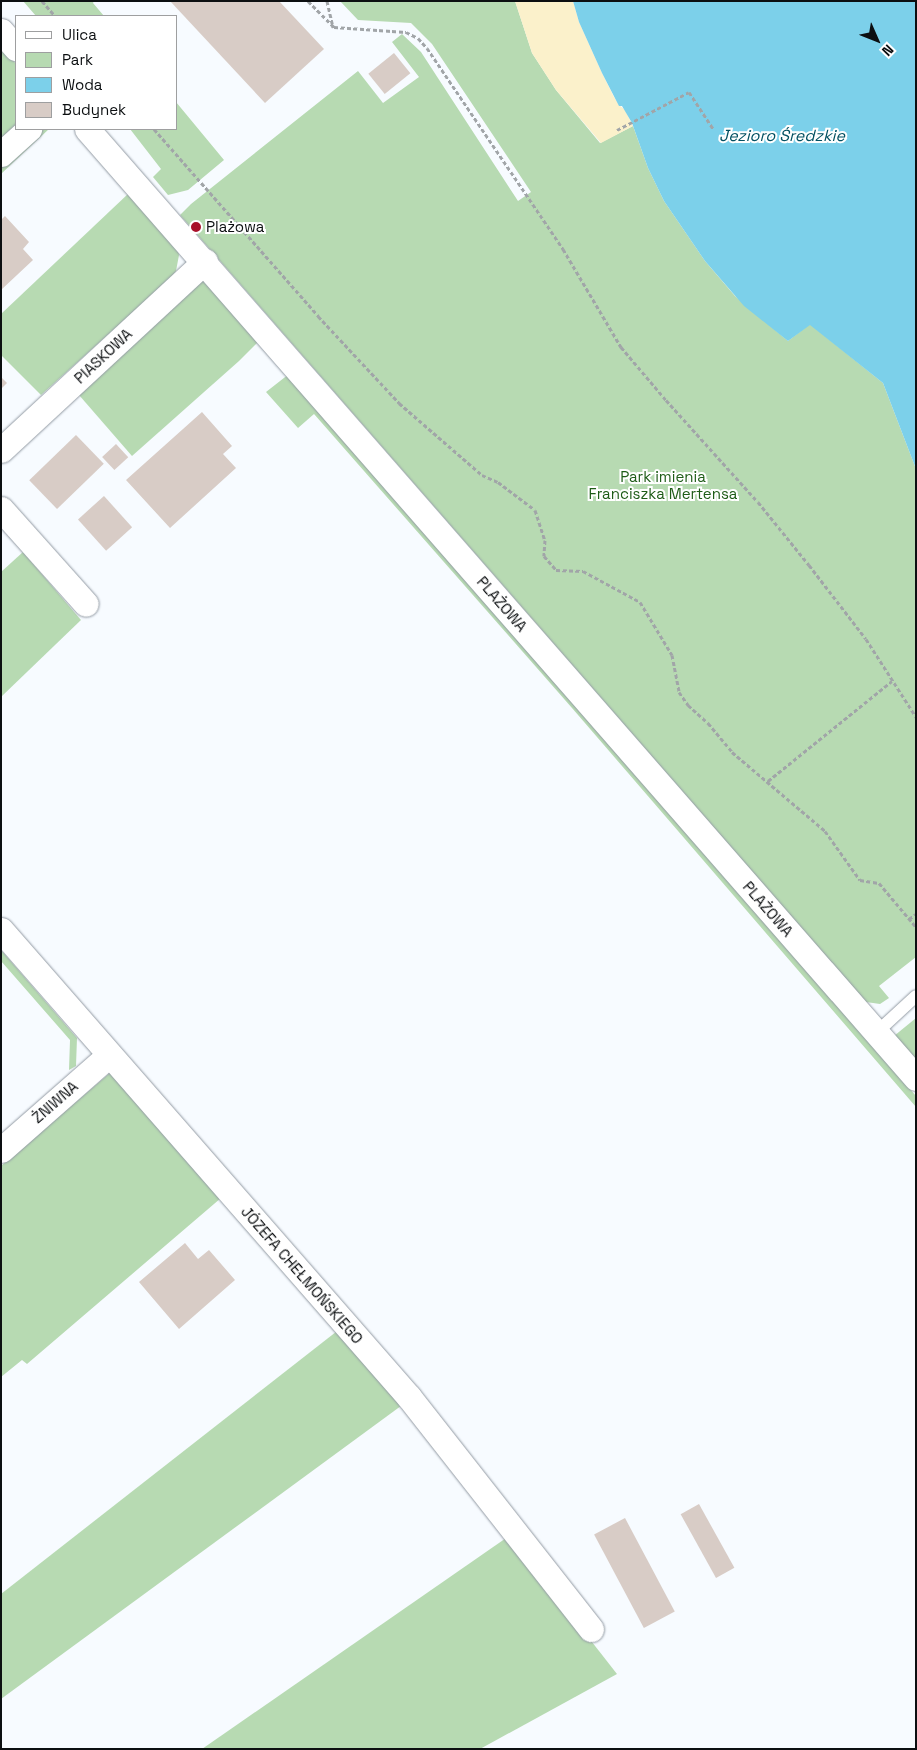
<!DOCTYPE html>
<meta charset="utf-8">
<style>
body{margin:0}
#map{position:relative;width:917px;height:1750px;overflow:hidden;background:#f7fbff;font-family:"Space Grotesk",sans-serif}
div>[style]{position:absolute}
.green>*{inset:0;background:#b7dab2}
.sand>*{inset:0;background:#fbf1cb}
.water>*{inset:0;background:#7cd0ea}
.building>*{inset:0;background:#d8ccc6;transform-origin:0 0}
.path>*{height:3px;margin-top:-1.5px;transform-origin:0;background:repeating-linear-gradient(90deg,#a1a5a8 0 4px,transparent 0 6.5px)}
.roads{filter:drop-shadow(0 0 1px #939ba4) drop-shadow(0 0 1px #939ba4)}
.service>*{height:12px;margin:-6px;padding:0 6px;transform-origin:6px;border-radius:6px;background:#fff}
.minor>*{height:25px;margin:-12.5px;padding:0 12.5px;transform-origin:12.5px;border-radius:12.5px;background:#fff}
.dots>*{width:14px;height:14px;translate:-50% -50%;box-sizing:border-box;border:2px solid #fff;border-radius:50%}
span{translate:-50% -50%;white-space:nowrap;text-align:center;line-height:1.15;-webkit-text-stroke:4px #fff;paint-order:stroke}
.poi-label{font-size:15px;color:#0c0f11}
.left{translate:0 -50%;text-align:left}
.street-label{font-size:15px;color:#0c0f11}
.park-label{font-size:15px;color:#1e5c17}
.water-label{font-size:16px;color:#025062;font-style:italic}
.frame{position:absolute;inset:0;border:2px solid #0c0f11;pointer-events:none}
.legend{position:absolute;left:15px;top:15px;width:162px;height:115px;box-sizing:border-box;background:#fff;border:1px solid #9e9fa0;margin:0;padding:6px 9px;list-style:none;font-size:15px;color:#0c0f11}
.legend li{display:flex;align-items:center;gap:10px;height:25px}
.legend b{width:25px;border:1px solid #9e9fa0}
.north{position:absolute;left:852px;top:15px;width:50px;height:50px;-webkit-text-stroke:4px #fff;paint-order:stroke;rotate:134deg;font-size:14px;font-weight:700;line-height:20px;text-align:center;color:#0c0f11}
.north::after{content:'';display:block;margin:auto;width:18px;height:22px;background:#0c0f11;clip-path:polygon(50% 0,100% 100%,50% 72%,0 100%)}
</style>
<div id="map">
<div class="green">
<i style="clip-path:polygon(23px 1px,94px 1px,93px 3px,104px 16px,36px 16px)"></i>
<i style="clip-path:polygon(340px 1px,515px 1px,532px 53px,556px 90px,600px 143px,633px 126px,648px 168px,664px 201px,705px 261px,735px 296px,788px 341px,810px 324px,883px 383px,916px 469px,916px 957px,879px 986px,889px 998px,880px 1004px,866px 1002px,180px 215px,191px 204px,358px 71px,383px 103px,419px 77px,392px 42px,402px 34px,421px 52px,518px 201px,531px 192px,432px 44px,411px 23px,358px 20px)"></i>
<i style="clip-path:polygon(1px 46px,16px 64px,16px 129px,49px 129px,1px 174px)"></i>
<i style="clip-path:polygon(176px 102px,224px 160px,188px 190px,168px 195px,153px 177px,161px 169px,130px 129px,176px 129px)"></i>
<i style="clip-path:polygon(129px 193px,177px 247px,179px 255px,176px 271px,172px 277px,41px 395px,1px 355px,1px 314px)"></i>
<i style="clip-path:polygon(203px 277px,259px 341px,239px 361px,132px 456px,79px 395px)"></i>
<i style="clip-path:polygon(289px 374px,916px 1096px,916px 1107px,572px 708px,314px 414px,298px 428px,266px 392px)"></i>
<i style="clip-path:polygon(23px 552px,81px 620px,1px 697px,1px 572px)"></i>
<i style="clip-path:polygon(1px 950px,77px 1038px,76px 1066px,69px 1070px,70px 1040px,1px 961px)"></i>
<i style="clip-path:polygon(916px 1018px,916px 1060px,894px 1036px)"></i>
<i style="clip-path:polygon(111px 1072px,221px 1198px,27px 1364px,22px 1360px,1px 1377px,1px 1166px)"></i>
<i style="clip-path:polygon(341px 1328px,405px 1403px,1px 1699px,1px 1594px)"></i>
<i style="clip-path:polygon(509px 1536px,617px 1674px,480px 1749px,202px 1749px)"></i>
</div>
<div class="sand">
<i style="clip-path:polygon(515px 1px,573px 1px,579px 22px,602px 73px,614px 97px,619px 105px,625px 110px,633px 126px,601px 143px,556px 90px,532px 53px)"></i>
</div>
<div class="water">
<i style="clip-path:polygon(573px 1px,916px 1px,916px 469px,883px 383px,810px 325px,788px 341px,744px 306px,705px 261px,664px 201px,648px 168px,632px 123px,622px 106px,619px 106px,602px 73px,579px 22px)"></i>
</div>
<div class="building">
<i style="clip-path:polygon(170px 1px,279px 1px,324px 49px,265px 103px)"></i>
<i style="left:394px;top:53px;width:26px;height:33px;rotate:51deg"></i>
<i style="clip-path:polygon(5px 216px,29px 242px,23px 249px,33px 260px,1px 290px,1px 220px)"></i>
<i style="clip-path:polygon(1px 377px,7px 383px,1px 389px)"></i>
<i style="clip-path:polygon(202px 412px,232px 446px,223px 454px,236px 468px,170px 528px,126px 480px)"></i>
<i style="left:76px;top:435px;width:40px;height:65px;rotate:46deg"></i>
<i style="left:116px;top:444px;width:18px;height:19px;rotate:47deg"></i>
<i style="left:104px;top:496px;width:42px;height:35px;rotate:48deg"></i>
<i style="clip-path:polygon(185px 1243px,198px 1259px,209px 1250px,235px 1280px,179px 1329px,139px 1282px)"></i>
<i style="left:699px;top:1504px;width:73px;height:21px;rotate:61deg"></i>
<i style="left:625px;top:1518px;width:106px;height:35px;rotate:62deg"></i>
</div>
<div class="path">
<i style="left:42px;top:1px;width:20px;rotate:49deg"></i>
<i style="left:308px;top:1px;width:37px;rotate:45deg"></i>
<i style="left:334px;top:27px;width:72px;rotate:4deg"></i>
<i style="left:406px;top:32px;width:13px;rotate:27deg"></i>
<i style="left:418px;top:38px;width:13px;rotate:48deg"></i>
<i style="left:427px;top:48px;width:243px;rotate:55.9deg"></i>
<i style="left:563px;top:249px;width:114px;rotate:59.4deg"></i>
<i style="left:621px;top:347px;width:70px;rotate:49.7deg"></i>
<i style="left:666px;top:400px;width:137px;rotate:48deg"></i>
<i style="left:758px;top:502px;width:81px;rotate:51deg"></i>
<i style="left:809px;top:565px;width:93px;rotate:52.4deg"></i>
<i style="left:866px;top:639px;width:93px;rotate:57.3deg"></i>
<i style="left:327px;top:1px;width:27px;rotate:77deg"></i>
<i style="left:154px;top:129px;width:249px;rotate:48.7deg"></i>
<i style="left:318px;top:316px;width:119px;rotate:47deg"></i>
<i style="left:399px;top:403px;width:110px;rotate:40.9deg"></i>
<i style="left:482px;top:475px;width:17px;rotate:24deg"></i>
<i style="left:498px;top:482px;width:46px;rotate:37.1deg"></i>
<i style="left:535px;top:510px;width:32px;rotate:72deg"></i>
<i style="left:545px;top:540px;width:16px;rotate:94deg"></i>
<i style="left:544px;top:556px;width:18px;rotate:49deg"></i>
<i style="left:556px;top:570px;width:27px;rotate:2deg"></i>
<i style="left:583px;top:571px;width:65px;rotate:28.5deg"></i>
<i style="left:640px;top:602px;width:62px;rotate:58.9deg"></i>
<i style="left:672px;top:655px;width:38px;rotate:79deg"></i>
<i style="left:679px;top:692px;width:16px;rotate:55deg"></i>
<i style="left:688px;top:705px;width:27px;rotate:42deg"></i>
<i style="left:708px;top:723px;width:38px;rotate:50deg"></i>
<i style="left:732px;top:752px;width:122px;rotate:40.3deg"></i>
<i style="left:825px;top:831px;width:60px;rotate:54.5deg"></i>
<i style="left:860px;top:880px;width:19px;rotate:9deg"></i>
<i style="left:879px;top:883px;width:57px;rotate:49.9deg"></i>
<i style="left:617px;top:130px;width:81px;rotate:-27.8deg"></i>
<i style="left:689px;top:92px;width:45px;rotate:56.7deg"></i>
<i style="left:768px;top:781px;width:159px;rotate:-38.9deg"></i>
<i style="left:909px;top:919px;width:9px;rotate:-36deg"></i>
</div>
<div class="roads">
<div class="service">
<i style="left:876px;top:1033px;width:54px;rotate:-42.8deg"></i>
</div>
<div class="minor">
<i style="left:1px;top:31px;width:23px;rotate:49deg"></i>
<i style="left:87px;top:129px;width:1260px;rotate:48.86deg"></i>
<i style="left:1px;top:154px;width:38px;rotate:-42deg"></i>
<i style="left:1px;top:450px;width:278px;rotate:-42.8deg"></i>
<i style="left:1px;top:509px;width:127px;rotate:48.2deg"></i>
<i style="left:1px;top:930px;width:620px;rotate:48.86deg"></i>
<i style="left:409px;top:1397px;width:295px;rotate:51.9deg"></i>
<i style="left:1px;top:1150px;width:144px;rotate:-41.3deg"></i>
</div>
</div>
<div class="dots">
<i style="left:196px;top:227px;background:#a81029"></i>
</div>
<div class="poi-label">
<span class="left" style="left:206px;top:227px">Plażowa</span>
</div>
<div class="street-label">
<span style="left:103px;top:356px;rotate:-43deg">PIASKOWA</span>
<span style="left:502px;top:604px;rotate:49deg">PLAŻOWA</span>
<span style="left:768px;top:909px;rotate:49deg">PLAŻOWA</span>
<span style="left:55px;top:1102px;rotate:-41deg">ŻNIWNA</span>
<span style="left:302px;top:1275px;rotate:49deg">JÓZEFA CHEŁMOŃSKIEGO</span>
</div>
<div class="park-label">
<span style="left:663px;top:485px">Park imienia<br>Franciszka Mertensa</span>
</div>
<div class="water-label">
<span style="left:782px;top:136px">Jezioro Średzkie</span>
</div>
<div class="frame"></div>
<ul class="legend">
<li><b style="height:6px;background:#fff"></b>Ulica</li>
<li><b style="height:14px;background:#b7dab2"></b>Park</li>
<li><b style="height:14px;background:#7cd0ea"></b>Woda</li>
<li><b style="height:14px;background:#d8ccc6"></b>Budynek</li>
</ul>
<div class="north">N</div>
</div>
